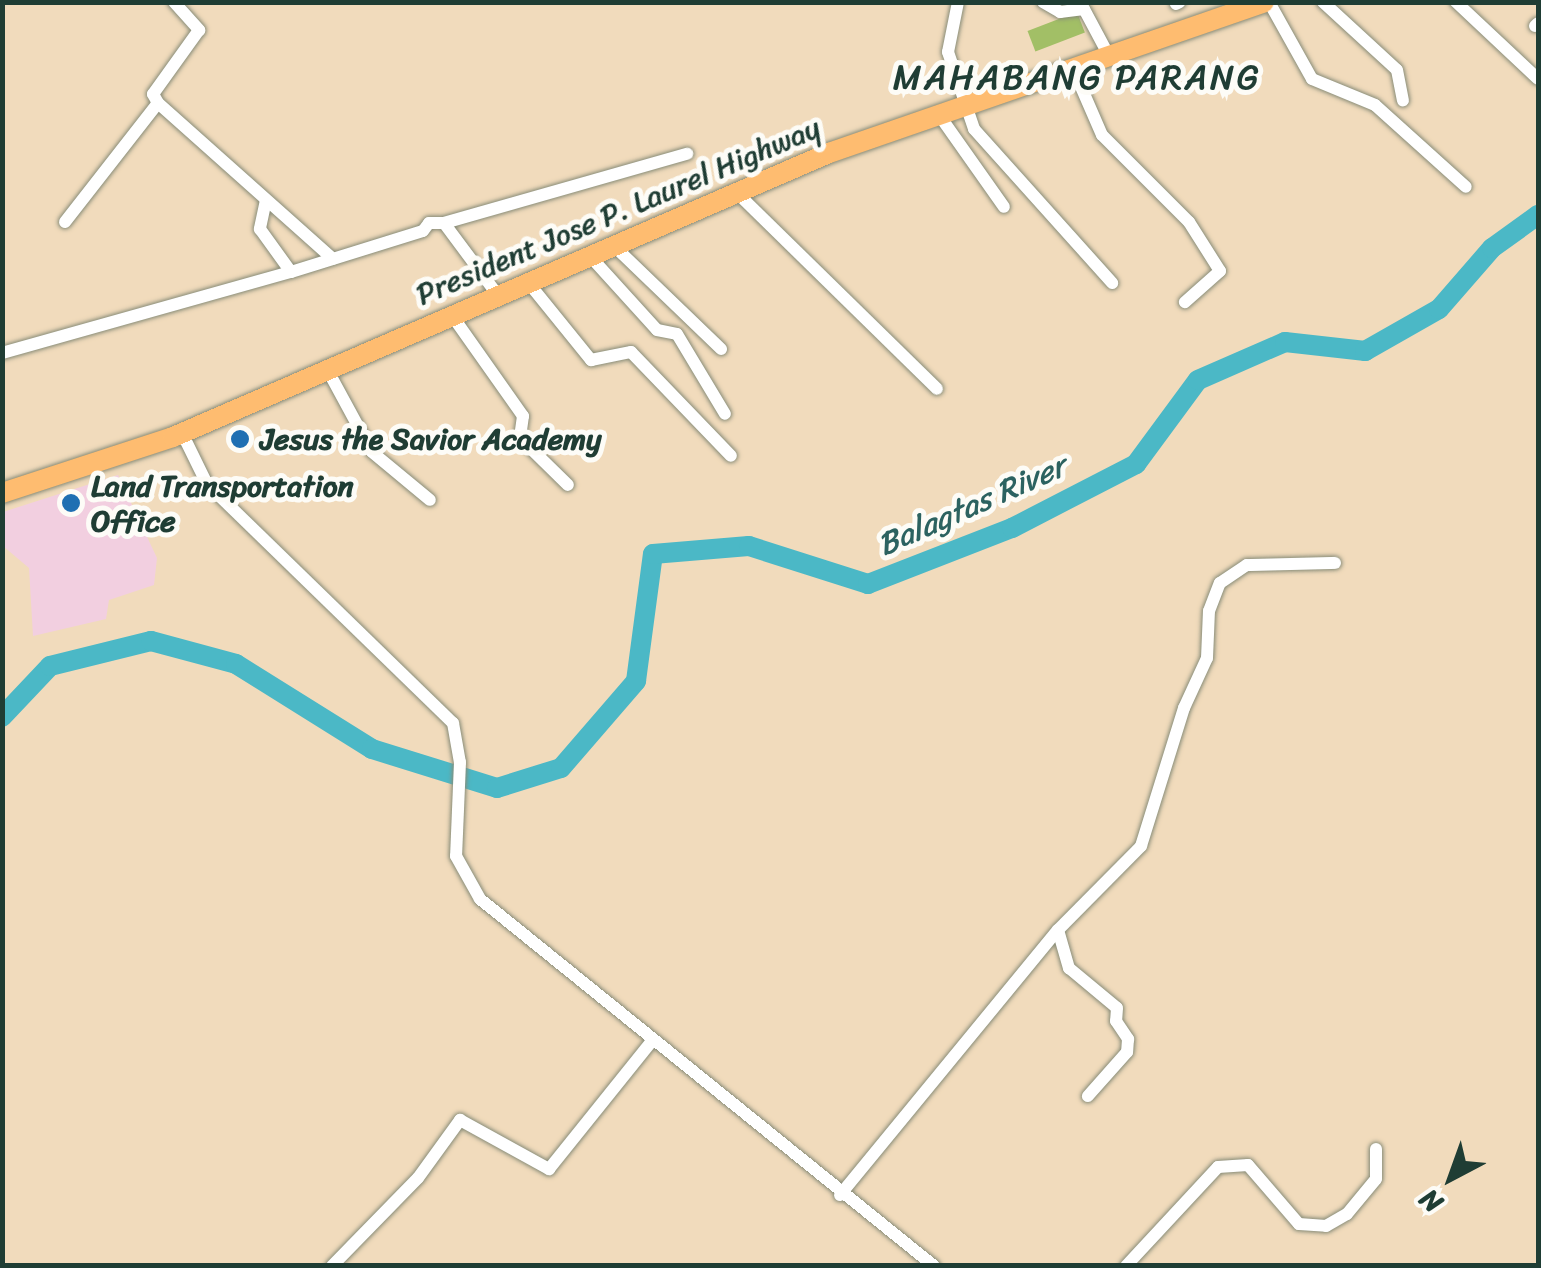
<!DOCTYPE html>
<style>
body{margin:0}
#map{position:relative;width:1541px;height:1268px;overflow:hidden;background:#f1dbbc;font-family:Sriracha,sans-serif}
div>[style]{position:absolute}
.built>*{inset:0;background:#f2cfe0}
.green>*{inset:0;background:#a2bf66;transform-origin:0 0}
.river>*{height:20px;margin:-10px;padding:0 10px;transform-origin:10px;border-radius:10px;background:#4bb8c6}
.roads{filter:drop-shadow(0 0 2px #888c78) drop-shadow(0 0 2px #888c78)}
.minor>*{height:12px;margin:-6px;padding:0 6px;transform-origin:6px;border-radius:6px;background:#fff}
.highway>*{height:20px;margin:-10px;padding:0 10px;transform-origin:10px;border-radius:10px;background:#febc70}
.dots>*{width:28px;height:28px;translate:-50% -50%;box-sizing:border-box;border:5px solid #fdfcf7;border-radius:50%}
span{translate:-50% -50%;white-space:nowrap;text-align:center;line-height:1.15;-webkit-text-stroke:10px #fdfcf7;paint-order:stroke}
.street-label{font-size:30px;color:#1f3d34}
.poi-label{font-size:30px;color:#1f3d34;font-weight:700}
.left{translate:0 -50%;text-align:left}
.water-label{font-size:32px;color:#2c6260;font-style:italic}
.quarter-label{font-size:35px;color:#1f3d34;letter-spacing:2.5px}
.frame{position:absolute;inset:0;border:5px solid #1f3d34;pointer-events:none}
.north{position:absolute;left:1401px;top:1128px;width:100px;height:100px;-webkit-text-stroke:8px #fdfcf7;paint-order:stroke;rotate:221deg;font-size:28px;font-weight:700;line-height:40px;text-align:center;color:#1f3d34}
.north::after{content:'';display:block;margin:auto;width:35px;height:45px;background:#1f3d34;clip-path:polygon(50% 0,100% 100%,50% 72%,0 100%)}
</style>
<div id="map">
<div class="built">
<i style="clip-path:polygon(118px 475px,157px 558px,154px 585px,109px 600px,106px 619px,33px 636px,29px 568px,3px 546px,3px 512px)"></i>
</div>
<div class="green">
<i style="left:1077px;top:12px;width:22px;height:53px;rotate:69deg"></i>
</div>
<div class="river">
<i style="left:2px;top:717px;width:70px;rotate:-46.7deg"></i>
<i style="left:50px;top:666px;width:104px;rotate:-13.9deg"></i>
<i style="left:151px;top:641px;width:88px;rotate:15.1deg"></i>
<i style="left:236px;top:664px;width:160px;rotate:32deg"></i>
<i style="left:372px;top:749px;width:131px;rotate:17.3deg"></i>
<i style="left:497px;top:788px;width:67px;rotate:-17.4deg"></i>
<i style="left:561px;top:768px;width:115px;rotate:-49.2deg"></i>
<i style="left:636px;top:681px;width:128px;rotate:-82.4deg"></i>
<i style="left:653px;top:554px;width:96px;rotate:-4.8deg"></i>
<i style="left:749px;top:546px;width:125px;rotate:17.7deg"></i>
<i style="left:868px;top:584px;width:155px;rotate:-21.3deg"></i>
<i style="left:1012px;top:528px;width:140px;rotate:-27.3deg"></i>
<i style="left:1136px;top:464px;width:104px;rotate:-53.6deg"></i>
<i style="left:1198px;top:380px;width:95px;rotate:-23.6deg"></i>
<i style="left:1285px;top:342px;width:81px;rotate:6.4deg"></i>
<i style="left:1365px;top:351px;width:85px;rotate:-29.6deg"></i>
<i style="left:1439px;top:309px;width:81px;rotate:-49deg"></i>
<i style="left:1492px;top:248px;width:57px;rotate:-35.7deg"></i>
</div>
<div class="roads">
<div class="minor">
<i style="left:174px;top:2px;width:38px;rotate:48deg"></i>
<i style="left:199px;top:30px;width:79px;rotate:125.7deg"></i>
<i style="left:153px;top:94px;width:10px;rotate:61deg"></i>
<i style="left:158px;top:103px;width:234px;rotate:41.7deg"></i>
<i style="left:958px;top:2px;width:51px;rotate:101.3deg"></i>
<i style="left:948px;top:52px;width:81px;rotate:71.3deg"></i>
<i style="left:974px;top:129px;width:207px;rotate:48.1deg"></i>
<i style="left:1043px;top:2px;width:20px;rotate:30deg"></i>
<i style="left:1060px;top:12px;width:24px;rotate:-7deg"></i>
<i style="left:1084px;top:9px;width:51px;rotate:61.9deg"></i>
<i style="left:1269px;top:2px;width:88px;rotate:60.8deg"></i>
<i style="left:1312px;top:79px;width:68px;rotate:22.4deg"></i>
<i style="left:1375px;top:105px;width:122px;rotate:42deg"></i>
<i style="left:1323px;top:2px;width:100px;rotate:42.6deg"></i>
<i style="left:1397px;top:70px;width:31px;rotate:79deg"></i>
<i style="left:1456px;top:2px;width:112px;rotate:43.2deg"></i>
<i style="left:1176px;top:4px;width:4px;rotate:-27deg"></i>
<i style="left:1535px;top:26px;width:4px;rotate:-45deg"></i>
<i style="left:1072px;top:66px;width:75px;rotate:66.5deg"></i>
<i style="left:1102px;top:135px;width:123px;rotate:45deg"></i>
<i style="left:1189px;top:222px;width:58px;rotate:57.7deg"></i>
<i style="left:1220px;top:271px;width:47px;rotate:138.5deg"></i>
<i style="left:937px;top:112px;width:116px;rotate:54.8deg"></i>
<i style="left:734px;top:190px;width:284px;rotate:44.4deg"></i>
<i style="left:266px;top:200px;width:30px;rotate:102deg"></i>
<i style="left:260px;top:229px;width:53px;rotate:54.2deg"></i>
<i style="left:65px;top:222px;width:151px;rotate:-52deg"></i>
<i style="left:444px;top:223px;width:253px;rotate:-15.9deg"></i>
<i style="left:613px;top:245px;width:150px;rotate:43.9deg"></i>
<i style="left:589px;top:255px;width:101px;rotate:47.8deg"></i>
<i style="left:657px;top:330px;width:20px;rotate:11deg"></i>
<i style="left:677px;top:334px;width:93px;rotate:59deg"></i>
<i style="left:527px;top:281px;width:102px;rotate:51deg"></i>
<i style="left:591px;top:360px;width:41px;rotate:-11.3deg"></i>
<i style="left:631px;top:352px;width:144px;rotate:46.1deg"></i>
<i style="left:451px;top:314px;width:125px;rotate:54.8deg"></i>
<i style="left:523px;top:416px;width:22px;rotate:98deg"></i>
<i style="left:520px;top:438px;width:67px;rotate:44.4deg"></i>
<i style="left:2px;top:353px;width:300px;rotate:-15.7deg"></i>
<i style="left:291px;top:272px;width:138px;rotate:-17.3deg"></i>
<i style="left:423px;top:231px;width:10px;rotate:-53deg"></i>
<i style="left:429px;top:223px;width:15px"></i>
<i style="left:444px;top:223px;width:89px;rotate:53.3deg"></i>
<i style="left:327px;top:369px;width:94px;rotate:61.5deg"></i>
<i style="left:372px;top:452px;width:75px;rotate:39.6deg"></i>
<i style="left:182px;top:433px;width:57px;rotate:63.9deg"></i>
<i style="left:207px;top:484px;width:343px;rotate:44.2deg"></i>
<i style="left:453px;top:723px;width:40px;rotate:80deg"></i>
<i style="left:460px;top:762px;width:94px;rotate:92.4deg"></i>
<i style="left:456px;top:856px;width:49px;rotate:60.8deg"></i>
<i style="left:480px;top:899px;width:584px;rotate:38.95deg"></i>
<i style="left:1058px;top:930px;width:40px;rotate:74deg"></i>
<i style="left:1069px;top:968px;width:62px;rotate:39.8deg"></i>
<i style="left:1117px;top:1008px;width:13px;rotate:94deg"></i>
<i style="left:1116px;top:1021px;width:22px;rotate:56deg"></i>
<i style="left:1128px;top:1039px;width:13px;rotate:94deg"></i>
<i style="left:1127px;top:1052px;width:59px;rotate:131.6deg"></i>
<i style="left:840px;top:1195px;width:343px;rotate:-50.6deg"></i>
<i style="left:1058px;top:930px;width:118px;rotate:-45.3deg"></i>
<i style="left:1141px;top:846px;width:145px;rotate:-72.7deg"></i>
<i style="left:1184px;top:708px;width:55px;rotate:-65.3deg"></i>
<i style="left:1207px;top:658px;width:47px;rotate:-87.6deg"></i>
<i style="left:1209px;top:611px;width:30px;rotate:-69deg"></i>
<i style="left:1220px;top:583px;width:32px;rotate:-34deg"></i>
<i style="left:1247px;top:565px;width:88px;rotate:-1.3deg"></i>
<i style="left:332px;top:1266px;width:123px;rotate:-45.7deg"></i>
<i style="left:418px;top:1178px;width:72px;rotate:-54.1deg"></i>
<i style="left:460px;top:1120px;width:102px;rotate:28.8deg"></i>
<i style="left:549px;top:1169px;width:164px;rotate:-51.2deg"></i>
<i style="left:1126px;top:1266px;width:135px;rotate:-47.1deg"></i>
<i style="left:1218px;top:1167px;width:30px;rotate:-4deg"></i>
<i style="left:1248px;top:1165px;width:78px;rotate:49.2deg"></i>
<i style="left:1299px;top:1224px;width:27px;rotate:4deg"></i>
<i style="left:1326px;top:1226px;width:24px;rotate:-30deg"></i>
<i style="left:1347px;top:1214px;width:45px;rotate:-50.4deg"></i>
<i style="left:1376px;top:1179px;width:30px;rotate:-90deg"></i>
</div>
<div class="highway">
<i style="left:2px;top:493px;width:180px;rotate:-18.1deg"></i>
<i style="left:173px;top:437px;width:715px;rotate:-23.41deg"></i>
<i style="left:829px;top:153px;width:460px;rotate:-19.1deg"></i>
</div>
</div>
<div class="dots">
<i style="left:240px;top:439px;background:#1f6fb2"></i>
<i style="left:71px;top:503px;background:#1f6fb2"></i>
</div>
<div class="street-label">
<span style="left:618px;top:211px;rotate:-23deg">President Jose P. Laurel Highway</span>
</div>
<div class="poi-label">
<span class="left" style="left:260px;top:439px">Jesus the Savior Academy</span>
<span class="left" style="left:91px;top:503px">Land Transportation<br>Office</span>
</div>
<div class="water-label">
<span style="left:972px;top:506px;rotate:-24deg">Balagtas River</span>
</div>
<div class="quarter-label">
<span style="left:1077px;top:77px">MAHABANG PARANG</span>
</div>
<div class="frame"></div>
<div class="north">N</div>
</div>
